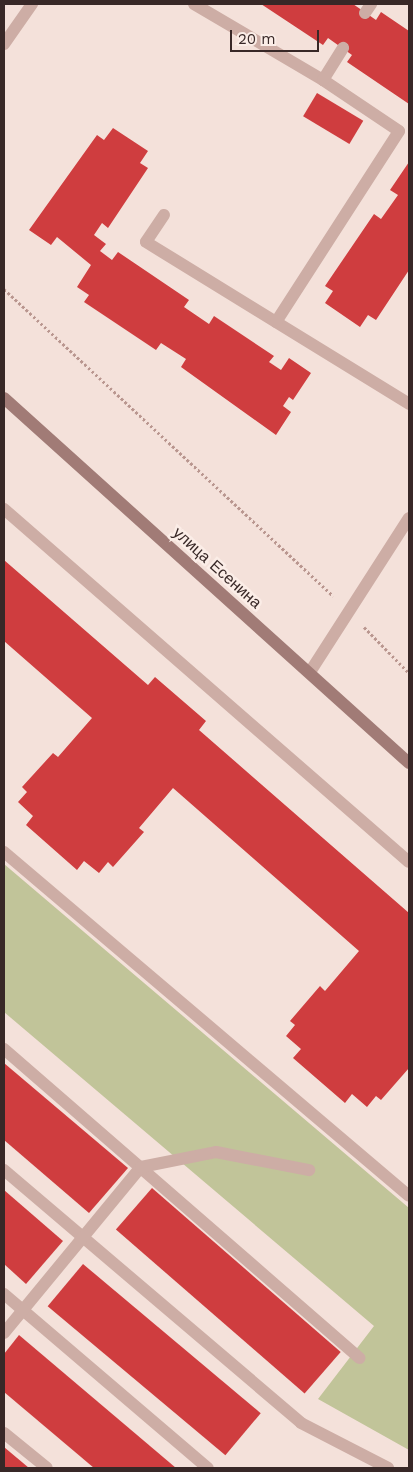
<!DOCTYPE html>
<meta charset="utf-8">
<style>
body{margin:0}
#map{position:relative;width:413px;height:1472px;overflow:hidden;background:#f4e1da;font-family:"Work Sans",sans-serif}
div>[style]{position:absolute}
.green>*{inset:0;background:#c1c499}
.building>*{inset:0;background:#cf3d3f;transform-origin:0 0}
.path>*{height:3px;margin-top:-1.5px;transform-origin:0;background:repeating-linear-gradient(90deg,#b9968f 0 2.5px,transparent 0 5px)}
.lane>*{height:12px;margin:-6px;padding:0 6px;transform-origin:6px;border-radius:6px;background:#cdada5}
.secondary>*{height:12px;margin:-6px;padding:0 6px;transform-origin:6px;border-radius:6px;background:#a17b76}
span{translate:-50% -50%;white-space:nowrap;text-align:center;line-height:1.15;-webkit-text-stroke:5px #fbede7;paint-order:stroke}
.street-label{font-size:16px;color:#382827}
.frame{position:absolute;inset:0;border:5px solid #382827;pointer-events:none}
.scale{position:absolute;left:230px;top:30px;width:89px;height:22px;box-sizing:border-box;border:2px solid #382827;border-top:0;padding-left:6px;font-size:15px;line-height:18px;white-space:nowrap;color:#382827;-webkit-text-stroke:4px #fbede7;paint-order:stroke}
</style>
<div id="map">
<div class="green">
<i style="clip-path:polygon(4px 864px,409px 1208px,409px 1450px,318px 1399px,374px 1326px,4px 1012px)"></i>
</div>
<div class="building">
<i style="clip-path:polygon(261px 4px,353px 4px,376px 20px,381px 12px,409px 31px,409px 104px,347px 62px,352px 55px,328px 38px,323px 45px)"></i>
<i style="left:317px;top:93px;width:54px;height:27px;rotate:31deg"></i>
<i style="clip-path:polygon(113px 128px,148px 151px,140px 163px,148px 168px,108px 228px,102px 223px,94px 235px,106px 244px,100px 251px,112px 260px,118px 252px,189px 300px,184px 307px,209px 324px,214px 316px,274px 356px,269px 362px,281px 370px,289px 358px,311px 373px,293px 400px,289px 397px,283px 406px,291px 412px,276px 435px,181px 367px,186px 359px,161px 343px,156px 350px,84px 302px,89px 295px,77px 287px,91px 265px,57px 237px,51px 245px,29px 230px,97px 135px,104px 140px)"></i>
<i style="clip-path:polygon(409px 162px,409px 270px,376px 320px,368px 315px,360px 327px,325px 303px,333px 291px,325px 286px,374px 214px,381px 219px,398px 195px,390px 190px)"></i>
<i style="clip-path:polygon(4px 560px,148px 685px,155px 677px,206px 721px,199px 730px,409px 913px,409px 1068px,381px 1100px,376px 1096px,367px 1107px,352px 1094px,345px 1103px,293px 1058px,301px 1049px,286px 1036px,295px 1025px,290px 1021px,320px 986px,325px 991px,359px 951px,173px 788px,139px 828px,144px 832px,113px 867px,108px 862px,99px 873px,84px 861px,77px 870px,26px 825px,33px 816px,18px 802px,27px 792px,22px 787px,53px 753px,58px 757px,92px 718px,4px 641px)"></i>
<i style="clip-path:polygon(4px 1063px,128px 1168px,89px 1213px,4px 1140px)"></i>
<i style="left:152px;top:1188px;width:250px;height:55px;rotate:41deg"></i>
<i style="clip-path:polygon(4px 1190px,63px 1241px,26px 1284px,4px 1264px)"></i>
<i style="left:83px;top:1264px;width:232px;height:55px;rotate:40deg"></i>
<i style="clip-path:polygon(19px 1335px,176px 1468px,94px 1468px,4px 1392px,4px 1354px)"></i>
<i style="clip-path:polygon(4px 1447px,29px 1468px,4px 1468px)"></i>
</div>
<div class="path">
<i style="left:4px;top:289px;width:450px;rotate:43deg"></i>
<i style="left:364px;top:627px;width:64px;rotate:45.6deg"></i>
</div>
<div class="lane">
<i style="left:194px;top:4px;width:150px;rotate:30.5deg"></i>
<i style="left:365px;top:13px;width:11px;rotate:-56deg"></i>
<i style="left:4px;top:44px;width:49px;rotate:-55deg"></i>
<i style="left:164px;top:215px;width:32px;rotate:124deg"></i>
<i style="left:146px;top:242px;width:309px;rotate:31.6deg"></i>
<i style="left:276px;top:322px;width:227px;rotate:-57.2deg"></i>
<i style="left:399px;top:131px;width:92px;rotate:-146.1deg"></i>
<i style="left:323px;top:80px;width:38px;rotate:-58deg"></i>
<i style="left:4px;top:509px;width:537px;rotate:41.08deg"></i>
<i style="left:310px;top:672px;width:183px;rotate:-57.3deg"></i>
<i style="left:4px;top:852px;width:531px;rotate:40.34deg"></i>
<i style="left:4px;top:1049px;width:471px;rotate:41deg"></i>
<i style="left:4px;top:1170px;width:390px;rotate:40.4deg"></i>
<i style="left:301px;top:1423px;width:98px;rotate:27.3deg"></i>
<i style="left:4px;top:1294px;width:268px;rotate:40.5deg"></i>
<i style="left:4px;top:1333px;width:215px;rotate:-50.5deg"></i>
<i style="left:141px;top:1167px;width:76px;rotate:-11.3deg"></i>
<i style="left:216px;top:1152px;width:95px;rotate:11deg"></i>
<i style="left:4px;top:1433px;width:55px;rotate:39.1deg"></i>
</div>
<div class="secondary">
<i style="left:4px;top:398px;width:545px;rotate:42.03deg"></i>
</div>
<div class="street-label">
<span style="left:217px;top:568px;rotate:42deg">улица Есенина</span>
</div>
<div class="frame"></div>
<div class="scale">20 m</div>
</div>
